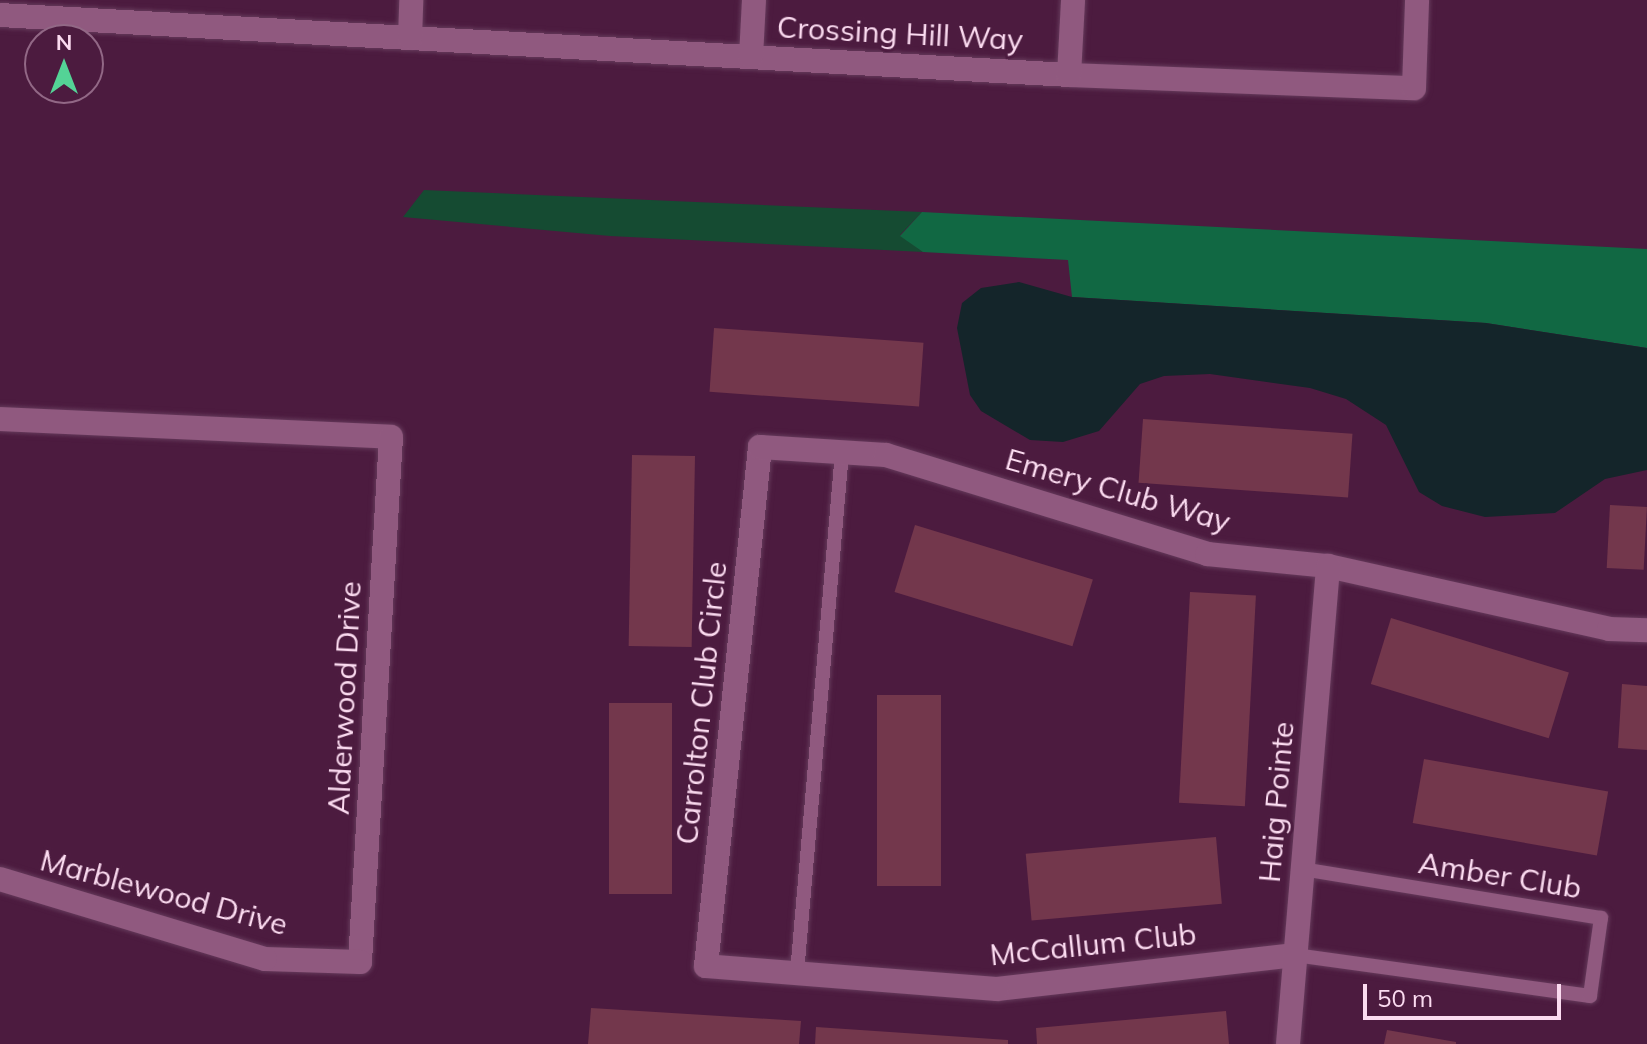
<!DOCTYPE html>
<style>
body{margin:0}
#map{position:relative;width:1647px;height:1044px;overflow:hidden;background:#4c1b3f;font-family:Mulish,sans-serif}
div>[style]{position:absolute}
.green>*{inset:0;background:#154b32}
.forest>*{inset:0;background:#116843}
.water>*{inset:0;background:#14252a}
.building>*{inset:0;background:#73374c;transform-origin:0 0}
.roads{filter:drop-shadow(0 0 2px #653a5b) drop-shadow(0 0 2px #653a5b)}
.service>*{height:14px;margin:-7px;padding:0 7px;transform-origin:7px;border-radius:7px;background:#90597f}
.minor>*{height:24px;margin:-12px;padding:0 12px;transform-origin:12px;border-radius:12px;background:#90597f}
span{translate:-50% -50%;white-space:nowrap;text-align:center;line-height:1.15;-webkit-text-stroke:6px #4c1b3f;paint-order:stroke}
.street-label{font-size:30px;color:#fbdbf0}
.north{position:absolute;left:24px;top:24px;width:80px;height:80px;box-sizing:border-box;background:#4c1b3f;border:2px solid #926886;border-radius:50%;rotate:0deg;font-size:22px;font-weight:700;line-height:32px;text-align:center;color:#fbdbf0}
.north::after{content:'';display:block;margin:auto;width:28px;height:36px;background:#54d396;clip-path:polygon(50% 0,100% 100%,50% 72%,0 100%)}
.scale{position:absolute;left:1363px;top:984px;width:198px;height:36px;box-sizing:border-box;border:4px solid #fbdbf0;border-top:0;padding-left:10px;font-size:24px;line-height:28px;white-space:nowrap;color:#fbdbf0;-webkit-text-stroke:6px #4c1b3f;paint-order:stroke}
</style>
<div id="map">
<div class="green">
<i style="clip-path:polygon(424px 190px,922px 212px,900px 235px,923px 252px,610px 236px,403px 217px)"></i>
</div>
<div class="forest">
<i style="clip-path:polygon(922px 212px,1647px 249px,1647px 348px,1486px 323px,1072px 297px,1068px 260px,923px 252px,900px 236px)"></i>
</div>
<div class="water">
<i style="clip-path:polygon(1019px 282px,1072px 297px,1486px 323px,1647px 348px,1647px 470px,1605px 479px,1555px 513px,1485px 517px,1442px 506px,1419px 492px,1386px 425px,1346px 399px,1310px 388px,1210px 374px,1164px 376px,1140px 384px,1099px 431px,1063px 442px,1030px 440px,981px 411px,970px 395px,957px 328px,962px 303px,981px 288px)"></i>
</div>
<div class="building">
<i style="left:714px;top:328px;width:210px;height:64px;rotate:4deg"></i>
<i style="left:1143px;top:419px;width:210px;height:64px;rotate:4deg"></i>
<i style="left:632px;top:455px;width:63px;height:191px;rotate:1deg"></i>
<i style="left:1610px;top:505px;width:37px;height:63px;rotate:3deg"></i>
<i style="left:915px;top:525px;width:186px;height:70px;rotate:17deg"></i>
<i style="left:1190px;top:592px;width:66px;height:211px;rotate:3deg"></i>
<i style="left:1391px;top:618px;width:186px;height:69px;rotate:17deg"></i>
<i style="clip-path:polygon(1622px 684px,1647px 686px,1647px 750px,1618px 748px)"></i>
<i style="left:877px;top:695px;width:64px;height:191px"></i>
<i style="left:609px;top:703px;width:63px;height:191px"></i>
<i style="left:1424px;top:759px;width:187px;height:65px;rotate:10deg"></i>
<i style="left:1216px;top:837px;width:67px;height:191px;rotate:85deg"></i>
<i style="clip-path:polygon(591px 1008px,801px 1021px,799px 1044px,588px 1044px)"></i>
<i style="clip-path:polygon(1226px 1011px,1229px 1044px,1037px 1044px,1036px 1028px)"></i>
<i style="clip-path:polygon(816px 1027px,1008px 1040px,1008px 1044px,815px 1044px)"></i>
<i style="clip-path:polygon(1387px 1030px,1456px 1042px,1456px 1044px,1384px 1044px)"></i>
</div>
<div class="roads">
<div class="service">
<i style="left:1295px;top:955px;width:298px;rotate:7.9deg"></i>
<i style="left:1590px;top:996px;width:79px;rotate:-82deg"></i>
<i style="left:1601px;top:918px;width:303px;rotate:-170.7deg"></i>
<i style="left:797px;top:973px;width:523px;rotate:-85.06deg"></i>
</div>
<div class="minor">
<i style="left:0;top:15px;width:1071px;rotate:3.21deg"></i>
<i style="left:1069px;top:75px;width:345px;rotate:2.2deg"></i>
<i style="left:1414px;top:88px;width:88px;rotate:-88deg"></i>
<i style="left:410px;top:38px;width:38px;rotate:-88deg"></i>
<i style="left:751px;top:57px;width:57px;rotate:-87deg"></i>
<i style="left:1069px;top:75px;width:75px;rotate:-86.9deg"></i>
<i style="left:0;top:419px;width:391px;rotate:2.6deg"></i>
<i style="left:391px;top:437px;width:526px;rotate:93.38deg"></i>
<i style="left:360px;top:962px;width:95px;rotate:-178.2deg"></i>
<i style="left:265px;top:959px;width:277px;rotate:-163.2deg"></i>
<i style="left:1295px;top:955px;width:300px;rotate:173.5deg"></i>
<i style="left:997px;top:989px;width:292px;rotate:-175.5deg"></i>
<i style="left:706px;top:966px;width:522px;rotate:-84.06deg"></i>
<i style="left:760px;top:447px;width:126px;rotate:3.6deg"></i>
<i style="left:886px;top:455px;width:336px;rotate:17.1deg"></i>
<i style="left:1207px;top:554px;width:122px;rotate:5.7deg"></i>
<i style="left:1328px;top:566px;width:288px;rotate:12.6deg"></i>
<i style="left:1609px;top:629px;width:38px;rotate:2deg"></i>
<i style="left:1288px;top:1044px;width:480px;rotate:-85.2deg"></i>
</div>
</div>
<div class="street-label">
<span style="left:900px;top:33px;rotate:3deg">Crossing Hill Way</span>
<span style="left:1118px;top:490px;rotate:16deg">Emery Club Way</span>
<span style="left:344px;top:698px;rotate:-87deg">Alderwood Drive</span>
<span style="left:701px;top:703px;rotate:-84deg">Carrolton Club Circle</span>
<span style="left:1276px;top:802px;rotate:-85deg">Haig Pointe</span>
<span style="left:1500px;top:875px;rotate:9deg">Amber Club</span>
<span style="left:164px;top:892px;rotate:15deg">Marblewood Drive</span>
<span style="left:1093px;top:944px;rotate:-6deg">McCallum Club</span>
</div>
<div class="north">N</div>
<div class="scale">50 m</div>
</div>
